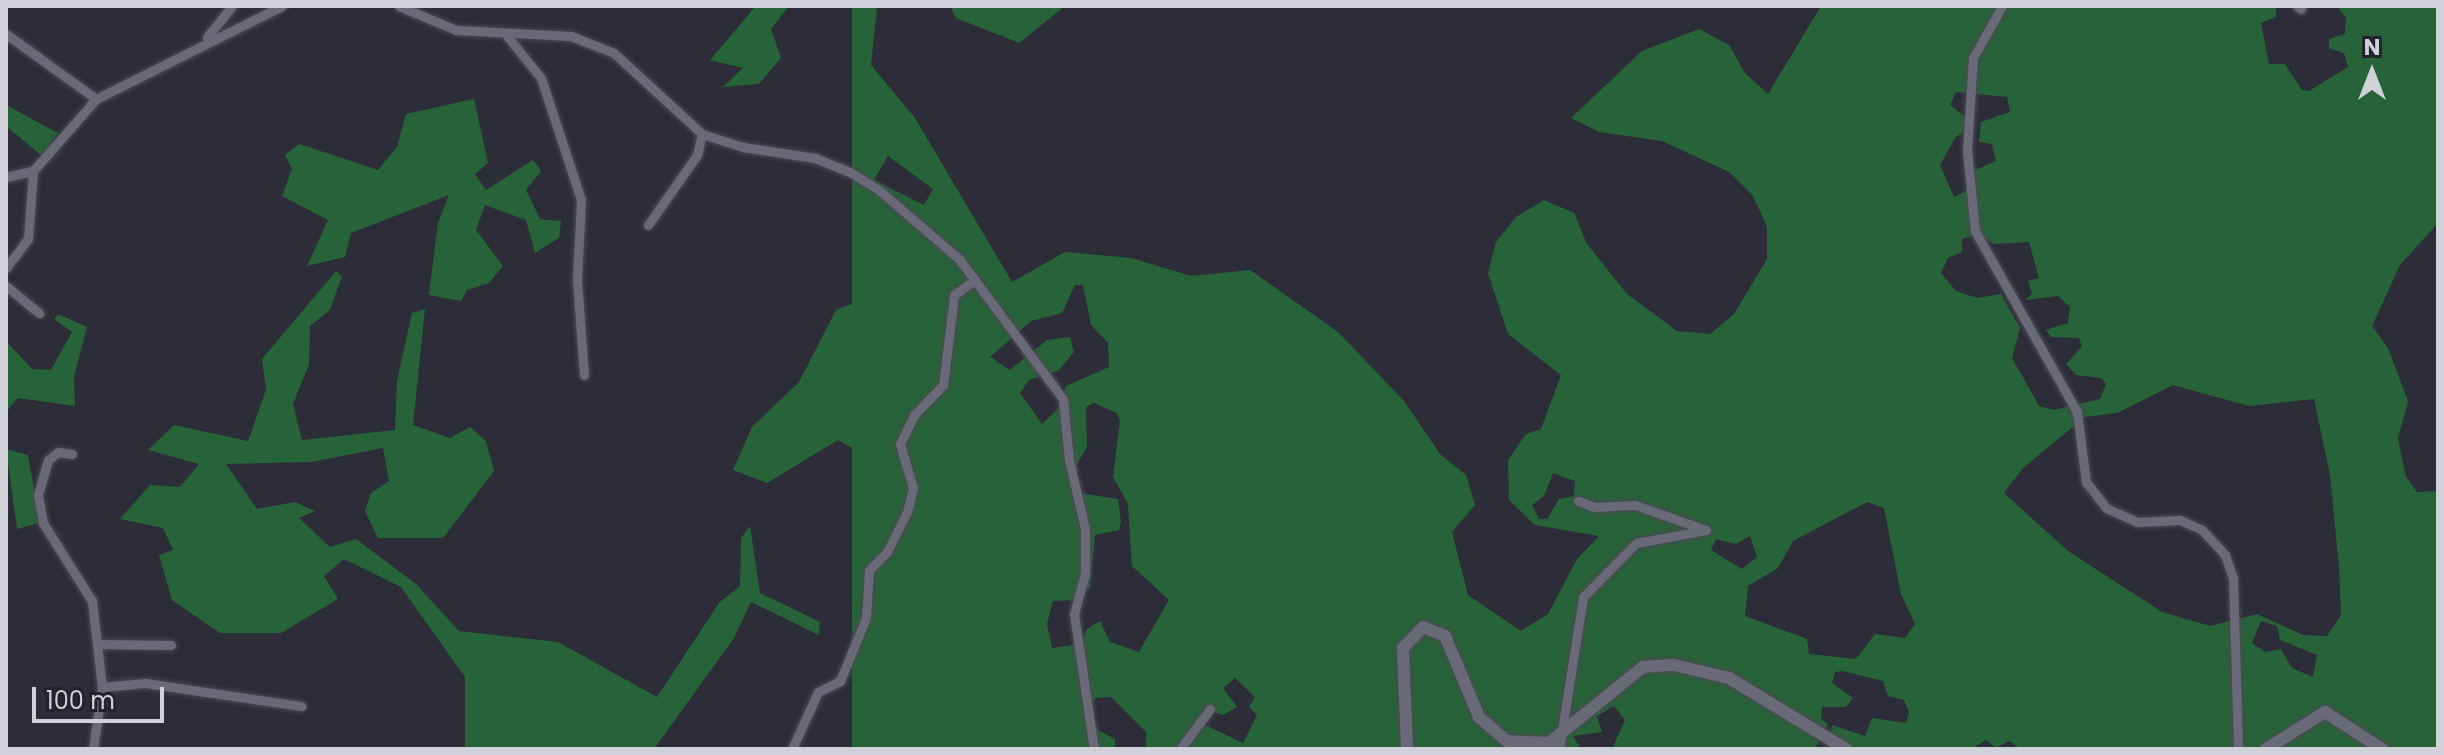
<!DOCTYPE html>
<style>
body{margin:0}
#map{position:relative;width:2444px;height:755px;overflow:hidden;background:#2d2d39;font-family:Poppins,sans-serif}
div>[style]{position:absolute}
.forest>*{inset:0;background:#276338}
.roads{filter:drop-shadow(0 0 2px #4a4a54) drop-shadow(0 0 2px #4a4a54)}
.street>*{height:9px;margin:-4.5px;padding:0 4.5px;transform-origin:4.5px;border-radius:4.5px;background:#696977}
.secondary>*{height:12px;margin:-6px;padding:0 6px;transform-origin:6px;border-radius:6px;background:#696977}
span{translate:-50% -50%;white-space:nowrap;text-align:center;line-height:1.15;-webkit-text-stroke:8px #23232f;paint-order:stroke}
.frame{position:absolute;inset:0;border:8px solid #d1d1d9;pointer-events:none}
.north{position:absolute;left:2332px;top:32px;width:80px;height:80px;-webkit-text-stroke:6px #23232f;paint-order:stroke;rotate:0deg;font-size:22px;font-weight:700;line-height:32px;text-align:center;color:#d1d1d9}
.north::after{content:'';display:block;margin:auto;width:28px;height:36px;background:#d1d1d9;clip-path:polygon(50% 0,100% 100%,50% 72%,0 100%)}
.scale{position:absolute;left:32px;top:687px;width:132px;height:36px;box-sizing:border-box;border:4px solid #d1d1d9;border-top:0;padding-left:10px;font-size:24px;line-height:28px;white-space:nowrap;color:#d1d1d9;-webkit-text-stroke:6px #23232f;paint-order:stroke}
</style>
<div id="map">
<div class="forest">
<i style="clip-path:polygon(756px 6px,789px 6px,771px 29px,781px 58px,759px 84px,723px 87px,743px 68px,710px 60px)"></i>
<i style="clip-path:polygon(evenodd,852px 6px,877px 6px,871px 65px,915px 118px,1012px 282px,1065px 252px,1131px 258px,1191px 276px,1250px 270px,1338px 332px,1404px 401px,1440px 454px,1466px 475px,1475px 505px,1452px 532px,1468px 595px,1521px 631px,1548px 614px,1577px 559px,1599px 536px,1535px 525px,1509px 500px,1508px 460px,1526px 434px,1541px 429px,1561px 375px,1508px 334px,1488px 273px,1496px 242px,1516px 217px,1544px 200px,1574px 213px,1587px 244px,1627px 294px,1677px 331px,1710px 334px,1734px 314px,1767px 259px,1767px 227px,1753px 196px,1729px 172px,1662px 141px,1599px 132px,1571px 118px,1642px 51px,1699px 29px,1729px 45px,1745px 73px,1768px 94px,1821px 6px,2276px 6px,2276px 17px,2261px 23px,2269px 64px,2285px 64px,2302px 90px,2309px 91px,2348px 67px,2344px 53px,2329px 48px,2329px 39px,2345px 34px,2346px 18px,2337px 6px,2438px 6px,2438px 223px,2400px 265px,2372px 326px,2388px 348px,2408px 401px,2398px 439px,2406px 477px,2417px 492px,2438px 491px,2438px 749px,2021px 749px,2009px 741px,1996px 748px,1986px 740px,1971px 749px,1828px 749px,1832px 725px,1865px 736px,1872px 718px,1906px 723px,1909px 712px,1904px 700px,1888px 696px,1883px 681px,1843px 671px,1835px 672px,1832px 683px,1853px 698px,1846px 707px,1822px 707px,1821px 719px,1828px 724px,1815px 749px,1612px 749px,1625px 720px,1614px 706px,1597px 716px,1602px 732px,1573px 736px,1581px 749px,1146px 749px,1146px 732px,1111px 697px,1095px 698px,1091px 711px,1098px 730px,1115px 739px,1115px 749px,852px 749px,852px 448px,838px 440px,767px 483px,733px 470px,752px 427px,799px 382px,836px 310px,852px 304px,852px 6px,1956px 92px,2007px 97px,2010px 112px,1981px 122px,1979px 142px,1992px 144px,1996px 161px,1975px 170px,1967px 190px,1954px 197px,1940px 165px,1955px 138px,1974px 124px,1950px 105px,1956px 92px,852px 6px,888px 156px,933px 189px,924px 205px,874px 180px,888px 156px,852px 6px,1978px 235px,1994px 244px,2029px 242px,2039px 278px,2028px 281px,2032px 294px,2025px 300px,2058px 296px,2070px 307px,2068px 323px,2046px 330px,2051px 337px,2079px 338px,2082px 346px,2066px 364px,2076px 375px,2101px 378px,2106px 384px,2100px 399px,2054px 410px,2039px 406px,2012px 358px,2020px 328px,2001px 294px,1977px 298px,1956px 291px,1941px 273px,1948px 258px,1962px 252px,1962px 239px,1978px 235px,852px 6px,1075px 285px,1083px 285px,1091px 325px,1108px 343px,1109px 367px,1066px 386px,1059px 408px,1042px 424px,1020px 393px,1029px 380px,1059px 370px,1074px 352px,1070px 337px,1047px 340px,1010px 370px,990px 357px,1031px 321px,1062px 313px,1075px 285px,852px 6px,2173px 385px,2249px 406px,2314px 399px,2330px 475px,2339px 567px,2341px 615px,2327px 636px,2303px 635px,2257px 614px,2210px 626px,2162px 612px,2068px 551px,2004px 493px,2023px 468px,2085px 417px,2117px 413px,2173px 385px,852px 6px,1094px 403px,1117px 413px,1120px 421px,1113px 477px,1128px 504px,1132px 566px,1169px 600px,1139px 652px,1110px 642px,1100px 621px,1087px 629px,1081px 644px,1052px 648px,1047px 624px,1053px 601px,1078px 600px,1090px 587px,1095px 535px,1119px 530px,1121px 522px,1118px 499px,1079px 493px,1073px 472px,1087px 446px,1086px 407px,1094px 403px,852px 6px,1553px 473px,1575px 481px,1574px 496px,1559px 499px,1547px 519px,1539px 519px,1532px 505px,1544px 496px,1553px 473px,852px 6px,1867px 502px,1884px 508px,1901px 594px,1915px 624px,1905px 638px,1875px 634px,1856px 659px,1809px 654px,1807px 639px,1745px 616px,1748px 586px,1778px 568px,1793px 541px,1867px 502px,852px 6px,1750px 536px,1757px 557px,1742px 569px,1711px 550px,1716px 539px,1736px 544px,1750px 536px,852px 6px,2261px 621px,2277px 626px,2280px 640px,2317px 655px,2313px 677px,2292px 668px,2281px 649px,2265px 652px,2252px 643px,2261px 621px,852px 6px,1235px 678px,1255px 697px,1249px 707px,1257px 715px,1243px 743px,1201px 723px,1212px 711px,1223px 715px,1237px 707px,1223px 688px,1235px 678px)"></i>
<i style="clip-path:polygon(950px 6px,1065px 6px,1019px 43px,956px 18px)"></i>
<i style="clip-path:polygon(474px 99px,488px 163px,475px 174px,486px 190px,533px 160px,541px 171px,526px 190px,540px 219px,561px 221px,559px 238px,535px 253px,526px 220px,485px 205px,476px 230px,503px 266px,489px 283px,467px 290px,461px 301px,429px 295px,438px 223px,449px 195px,351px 233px,345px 257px,307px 266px,328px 220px,282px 196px,292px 169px,285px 155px,299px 144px,378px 170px,397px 147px,406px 114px)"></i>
<i style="clip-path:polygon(6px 105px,58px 133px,42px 156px,6px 126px)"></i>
<i style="clip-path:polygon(336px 271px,342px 276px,330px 310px,310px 326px,309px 364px,293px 404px,302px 440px,395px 430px,397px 381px,412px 313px,425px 309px,413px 425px,450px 438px,470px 427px,486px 441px,494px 471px,443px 538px,378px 538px,365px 511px,371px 493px,389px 481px,383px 448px,311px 462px,226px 464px,257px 509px,295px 502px,315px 511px,299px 518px,330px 547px,356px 539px,416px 584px,459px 631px,558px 642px,657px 697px,719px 603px,740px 586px,741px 538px,750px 526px,760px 593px,820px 622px,819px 635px,751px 602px,734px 638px,654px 749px,465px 749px,465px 677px,401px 587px,344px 559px,324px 576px,338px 599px,281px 633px,220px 633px,172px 600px,159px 555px,173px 550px,163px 528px,120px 519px,150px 485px,180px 487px,199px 464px,148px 450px,174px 425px,248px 441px,266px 390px,262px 359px)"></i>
<i style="clip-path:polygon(58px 314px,87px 327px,74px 376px,75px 406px,18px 398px,6px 412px,6px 341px,32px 369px,51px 370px,72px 332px,54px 319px)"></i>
<i style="clip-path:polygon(6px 449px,28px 455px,40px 523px,17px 529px)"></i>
</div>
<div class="roads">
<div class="street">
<i style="left:399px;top:6px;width:62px;rotate:22.8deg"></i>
<i style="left:456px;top:30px;width:115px;rotate:3deg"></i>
<i style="left:571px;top:36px;width:46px;rotate:21.6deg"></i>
<i style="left:614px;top:53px;width:120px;rotate:42.6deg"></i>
<i style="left:702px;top:134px;width:43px;rotate:17.6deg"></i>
<i style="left:743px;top:147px;width:73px;rotate:8.7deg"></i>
<i style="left:815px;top:158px;width:38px;rotate:22deg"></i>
<i style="left:850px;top:172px;width:34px;rotate:32deg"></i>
<i style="left:879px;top:190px;width:106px;rotate:40.8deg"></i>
<i style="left:959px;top:259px;width:174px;rotate:53.4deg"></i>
<i style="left:1063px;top:399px;width:61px;rotate:84.4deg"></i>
<i style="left:1069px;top:460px;width:71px;rotate:76.9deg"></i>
<i style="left:1085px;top:529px;width:44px;rotate:90deg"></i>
<i style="left:1085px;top:573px;width:42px;rotate:105deg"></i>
<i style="left:1074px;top:614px;width:136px;rotate:81.6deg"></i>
<i style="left:2002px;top:6px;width:60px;rotate:119.1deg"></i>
<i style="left:1973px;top:58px;width:92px;rotate:93.7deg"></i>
<i style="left:1967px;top:150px;width:81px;rotate:84.4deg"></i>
<i style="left:1975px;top:231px;width:208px;rotate:60.6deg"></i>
<i style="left:2077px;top:412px;width:71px;rotate:82.7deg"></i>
<i style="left:2086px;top:482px;width:33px;rotate:52deg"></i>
<i style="left:2106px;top:508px;width:34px;rotate:24deg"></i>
<i style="left:2137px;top:522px;width:43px;rotate:-2.7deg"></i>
<i style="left:2180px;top:520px;width:24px;rotate:24deg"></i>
<i style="left:2202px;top:530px;width:34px;rotate:47deg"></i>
<i style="left:2225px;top:555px;width:24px;rotate:71deg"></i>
<i style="left:2233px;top:578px;width:171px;rotate:88.3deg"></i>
<i style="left:2297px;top:6px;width:5px;rotate:37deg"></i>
<i style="left:6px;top:34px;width:111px;rotate:35.8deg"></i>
<i style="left:96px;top:99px;width:208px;rotate:-26.6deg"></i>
<i style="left:507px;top:36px;width:54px;rotate:51deg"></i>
<i style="left:541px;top:78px;width:128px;rotate:71.8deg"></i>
<i style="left:581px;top:200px;width:80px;rotate:92.9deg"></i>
<i style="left:577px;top:280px;width:95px;rotate:85.8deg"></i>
<i style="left:207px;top:37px;width:40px;rotate:-51deg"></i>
<i style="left:6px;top:177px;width:28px;rotate:-13deg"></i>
<i style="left:648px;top:225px;width:85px;rotate:-55deg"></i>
<i style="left:697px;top:155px;width:22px;rotate:-77deg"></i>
<i style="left:6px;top:268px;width:36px;rotate:-53deg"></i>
<i style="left:28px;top:239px;width:68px;rotate:-85.8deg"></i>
<i style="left:33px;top:171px;width:96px;rotate:-48.8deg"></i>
<i style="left:6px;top:286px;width:43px;rotate:39.3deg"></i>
<i style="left:72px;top:454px;width:14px;rotate:-172deg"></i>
<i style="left:58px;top:452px;width:13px;rotate:141deg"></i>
<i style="left:48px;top:460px;width:36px;rotate:106deg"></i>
<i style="left:38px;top:495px;width:28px;rotate:80deg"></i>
<i style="left:43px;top:523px;width:92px;rotate:57.9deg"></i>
<i style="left:92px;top:601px;width:87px;rotate:83.4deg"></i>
<i style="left:102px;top:687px;width:63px;rotate:98.3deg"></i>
<i style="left:99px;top:644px;width:72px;rotate:0.8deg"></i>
<i style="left:102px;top:687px;width:43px;rotate:-5.3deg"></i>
<i style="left:145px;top:683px;width:158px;rotate:8.4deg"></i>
<i style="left:792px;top:749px;width:63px;rotate:-65.5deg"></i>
<i style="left:818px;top:692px;width:25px;rotate:-27deg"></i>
<i style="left:840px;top:681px;width:68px;rotate:-67.6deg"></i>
<i style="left:866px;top:618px;width:48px;rotate:-86.4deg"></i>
<i style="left:869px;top:570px;width:25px;rotate:-45deg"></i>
<i style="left:887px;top:552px;width:45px;rotate:-63.4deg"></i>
<i style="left:907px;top:512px;width:25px;rotate:-76deg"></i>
<i style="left:913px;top:488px;width:46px;rotate:-106.5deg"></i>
<i style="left:900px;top:444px;width:32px;rotate:-64deg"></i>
<i style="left:914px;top:415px;width:42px;rotate:-46deg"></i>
<i style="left:943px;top:385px;width:91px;rotate:-83deg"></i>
<i style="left:954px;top:295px;width:26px;rotate:-36deg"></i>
<i style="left:1180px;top:749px;width:50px;rotate:-53.1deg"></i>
<i style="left:1559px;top:749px;width:154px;rotate:-81deg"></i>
<i style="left:1583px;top:597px;width:76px;rotate:-45.5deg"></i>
<i style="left:1636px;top:543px;width:71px;rotate:-10.5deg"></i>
<i style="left:1706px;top:530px;width:75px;rotate:-160.6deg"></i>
<i style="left:1635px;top:505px;width:41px;rotate:177.2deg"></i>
<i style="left:1594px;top:507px;width:17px;rotate:-159deg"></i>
</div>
<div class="secondary">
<i style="left:1407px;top:749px;width:101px;rotate:-92.3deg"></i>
<i style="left:1403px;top:648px;width:29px;rotate:-46deg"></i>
<i style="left:1423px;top:627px;width:24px;rotate:22deg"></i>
<i style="left:1445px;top:636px;width:88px;rotate:67.2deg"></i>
<i style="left:1479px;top:717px;width:37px;rotate:41deg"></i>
<i style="left:1507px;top:741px;width:42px;rotate:2.7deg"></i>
<i style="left:1549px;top:743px;width:121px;rotate:-39deg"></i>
<i style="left:1643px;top:667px;width:31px;rotate:-4deg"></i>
<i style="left:1674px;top:665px;width:57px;rotate:13.3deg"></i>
<i style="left:1729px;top:678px;width:137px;rotate:31.3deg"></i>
<i style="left:2266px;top:749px;width:70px;rotate:-32.1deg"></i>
<i style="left:2325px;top:712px;width:68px;rotate:33deg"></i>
</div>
</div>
<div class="frame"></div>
<div class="north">N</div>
<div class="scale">100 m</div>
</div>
